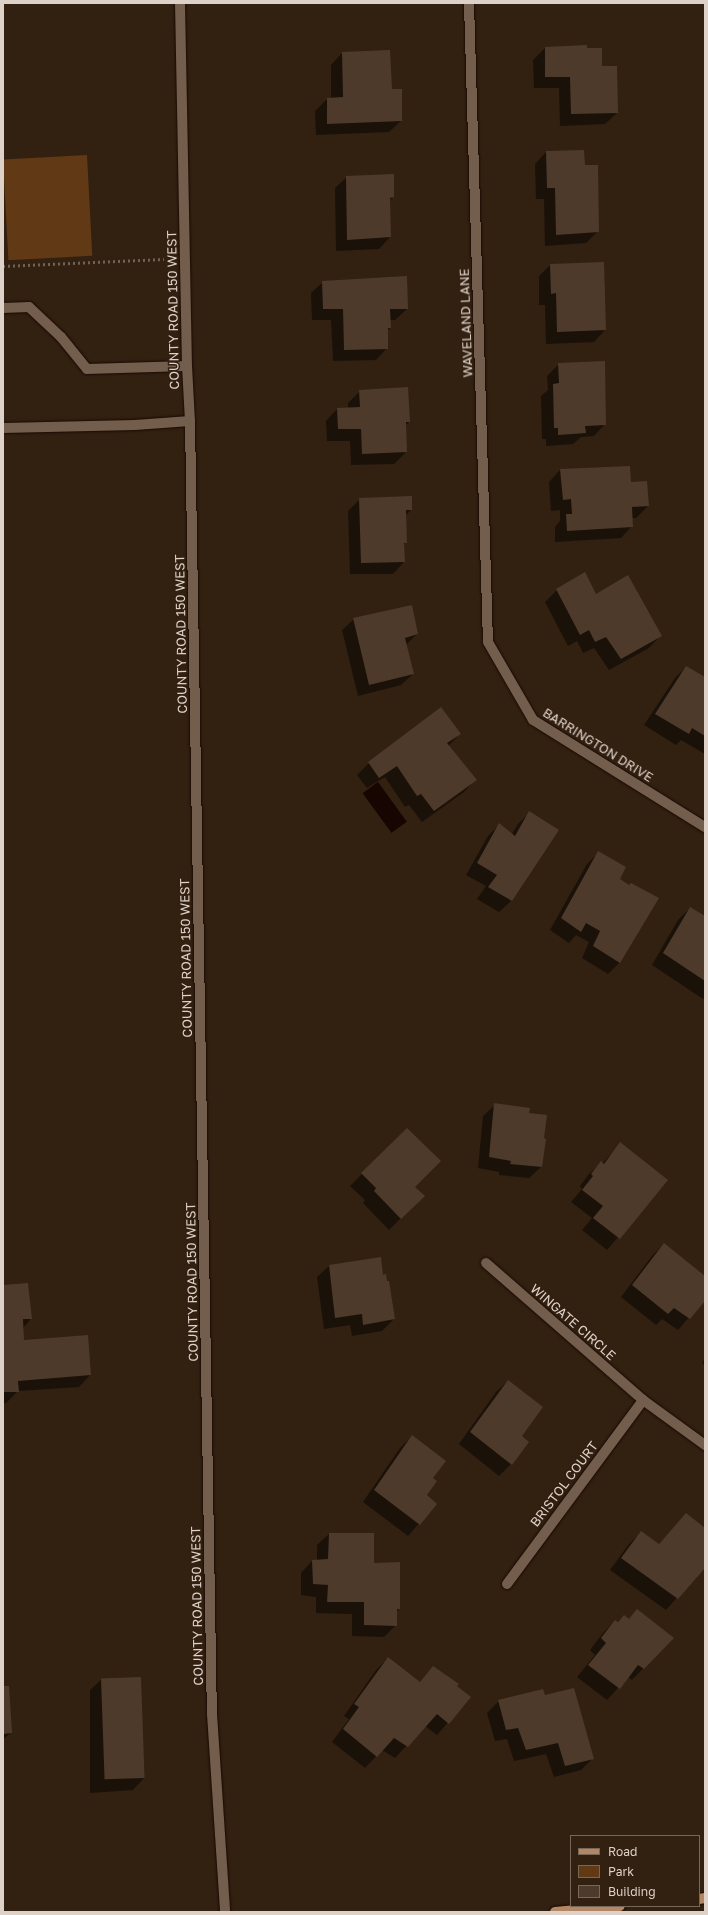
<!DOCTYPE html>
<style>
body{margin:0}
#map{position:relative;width:708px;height:1915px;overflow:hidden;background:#322011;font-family:"Golos Text",sans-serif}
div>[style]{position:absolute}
.green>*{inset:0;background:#613915;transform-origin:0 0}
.water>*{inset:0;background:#160500;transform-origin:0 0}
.shadow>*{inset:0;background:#0007}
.building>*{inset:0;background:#4e3a2b;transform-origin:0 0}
.path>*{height:2.5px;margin-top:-1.25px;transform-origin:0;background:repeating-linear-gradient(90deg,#726155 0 2px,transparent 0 5px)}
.roads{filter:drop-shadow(0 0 1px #190900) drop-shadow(0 0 1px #190900)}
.minor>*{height:10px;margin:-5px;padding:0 5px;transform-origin:5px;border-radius:5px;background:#735e4d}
.major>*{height:10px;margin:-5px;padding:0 5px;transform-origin:5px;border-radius:5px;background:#b48764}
span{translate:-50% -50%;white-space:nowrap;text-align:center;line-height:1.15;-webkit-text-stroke:3px #322011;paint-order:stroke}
.street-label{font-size:13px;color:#ded1c8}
.frame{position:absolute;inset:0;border:4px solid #ded1c8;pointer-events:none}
.legend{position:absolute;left:570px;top:1835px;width:130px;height:72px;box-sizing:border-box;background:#322011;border:1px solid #77675a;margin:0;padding:5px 7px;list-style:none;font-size:12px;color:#ded1c8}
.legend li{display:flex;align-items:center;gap:8px;height:20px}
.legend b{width:20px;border:1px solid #77675a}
</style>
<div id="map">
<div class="green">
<i style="left:87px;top:155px;width:101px;height:84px;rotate:87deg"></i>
</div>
<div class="water">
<i style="left:378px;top:782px;width:49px;height:19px;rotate:54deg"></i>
</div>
<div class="shadow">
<i style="clip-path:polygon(545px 48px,586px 49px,601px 67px,617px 113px,605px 124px,560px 126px,559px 88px,534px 88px,533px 60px)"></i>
<i style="clip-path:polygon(342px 53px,391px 90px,401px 121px,389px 132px,316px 135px,315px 111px,327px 99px,331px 99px,331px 65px)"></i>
<i style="clip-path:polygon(546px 152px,584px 166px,598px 231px,586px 243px,545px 246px,544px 199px,536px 199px,535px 164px)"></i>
<i style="clip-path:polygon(347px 177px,393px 197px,389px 201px,390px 237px,379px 249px,336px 251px,335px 188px)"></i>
<i style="clip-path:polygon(550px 265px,605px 330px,594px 342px,546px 344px,545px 305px,539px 305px,539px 276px)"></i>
<i style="clip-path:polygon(323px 282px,407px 309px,395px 320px,389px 320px,390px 328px,387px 331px,387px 348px,376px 360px,333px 361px,331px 320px,312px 320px,311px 293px)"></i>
<i style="clip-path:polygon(559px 364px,605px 424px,594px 436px,581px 437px,573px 444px,546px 446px,546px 439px,542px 439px,541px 396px,548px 390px,547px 376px)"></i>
<i style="clip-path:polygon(360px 391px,409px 422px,405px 426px,406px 452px,394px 464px,351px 465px,350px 441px,327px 441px,326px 421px,337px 409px,348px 409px,348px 403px)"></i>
<i style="clip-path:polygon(560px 470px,630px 483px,648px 506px,636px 518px,632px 518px,632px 526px,621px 538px,555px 542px,555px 527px,560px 521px,560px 510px,551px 511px,549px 482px)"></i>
<i style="clip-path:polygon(360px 499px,411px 510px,405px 516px,406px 542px,403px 545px,404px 562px,393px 574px,350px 574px,348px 511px)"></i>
<i style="clip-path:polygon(557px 590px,595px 595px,660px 636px,649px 648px,609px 670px,594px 648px,583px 653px,577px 641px,568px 646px,545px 602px)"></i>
<i style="clip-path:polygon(354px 619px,417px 634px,406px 645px,413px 674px,401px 685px,358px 696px,342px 630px)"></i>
<i style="clip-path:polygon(686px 667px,705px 678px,705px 754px,681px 740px,676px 745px,644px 725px,675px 678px)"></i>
<i style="clip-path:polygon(460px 734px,448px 746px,475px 780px,464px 792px,422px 822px,409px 805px,405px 807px,385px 777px,367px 788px,357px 775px,369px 763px)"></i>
<i style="clip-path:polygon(529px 813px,558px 830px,511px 901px,499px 912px,477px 899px,486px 886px,466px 875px,488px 836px,499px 825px,512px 834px,518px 824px)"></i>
<i style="clip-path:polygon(599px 852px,618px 879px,629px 886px,657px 898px,619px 963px,608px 974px,582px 958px,589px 942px,576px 935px,569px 943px,550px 930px,587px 864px)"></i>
<i style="clip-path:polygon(690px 908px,705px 917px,705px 997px,703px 999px,652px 965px,678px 920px)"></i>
<i style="clip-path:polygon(495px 1105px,528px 1114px,543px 1139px,541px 1167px,529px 1178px,499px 1175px,499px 1172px,478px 1168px,483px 1116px)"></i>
<i style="clip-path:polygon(407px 1129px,413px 1187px,423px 1196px,389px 1230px,363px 1203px,365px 1200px,350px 1186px)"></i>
<i style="clip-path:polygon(621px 1143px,667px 1180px,607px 1250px,582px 1230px,592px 1218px,571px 1202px,582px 1189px,580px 1186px,589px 1174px,601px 1163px,602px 1164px)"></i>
<i style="clip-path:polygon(664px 1244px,705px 1277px,705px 1299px,678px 1330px,662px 1319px,656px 1325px,621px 1297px,652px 1256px)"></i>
<i style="clip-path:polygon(329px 1266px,382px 1277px,394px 1319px,382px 1331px,352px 1336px,350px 1325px,324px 1329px,317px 1277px)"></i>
<i style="clip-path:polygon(28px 1284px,31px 1319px,23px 1328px,23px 1341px,90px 1375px,79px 1387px,18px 1391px,6px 1403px,3px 1403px,3px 1286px)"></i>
<i style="clip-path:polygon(705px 1358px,705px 1365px,702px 1363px)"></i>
<i style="clip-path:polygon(508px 1381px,520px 1436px,511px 1464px,499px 1476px,459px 1444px,496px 1392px)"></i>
<i style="clip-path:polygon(412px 1436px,432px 1479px,425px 1495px,436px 1504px,408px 1536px,363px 1502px,400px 1448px)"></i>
<i style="clip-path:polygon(686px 1514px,705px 1529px,705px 1566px,666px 1610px,610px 1570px,629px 1544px,641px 1533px,658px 1545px)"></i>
<i style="clip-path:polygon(329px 1534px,373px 1534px,373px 1564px,399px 1609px,396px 1612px,396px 1625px,384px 1637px,352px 1636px,352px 1614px,316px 1613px,316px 1597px,301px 1595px,301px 1573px,312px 1561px,317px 1561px,317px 1545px)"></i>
<i style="clip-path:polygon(624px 1616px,628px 1620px,672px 1638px,632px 1680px,628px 1677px,607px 1700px,577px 1677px,595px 1655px,590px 1650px,603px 1633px,615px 1621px,617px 1622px)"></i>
<i style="clip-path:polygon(388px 1658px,419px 1683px,434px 1667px,470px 1697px,437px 1735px,425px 1726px,395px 1758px,382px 1750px,365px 1768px,332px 1742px,349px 1719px,344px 1716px,376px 1670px)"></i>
<i style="clip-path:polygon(102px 1679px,144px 1778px,133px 1790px,90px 1793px,90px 1690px)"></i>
<i style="clip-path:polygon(3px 1687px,11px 1733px,3px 1739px)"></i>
<i style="clip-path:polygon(544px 1696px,592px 1759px,581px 1770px,554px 1777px,546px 1754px,514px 1761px,507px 1739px,495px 1741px,487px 1713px,499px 1701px)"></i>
</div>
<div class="building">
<i style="clip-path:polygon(587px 45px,587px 48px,602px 48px,602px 66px,617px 66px,618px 113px,571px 114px,570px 77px,545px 77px,545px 47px)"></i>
<i style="clip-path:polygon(390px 50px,392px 89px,402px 89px,402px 121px,327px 124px,327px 98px,343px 97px,342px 52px)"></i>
<i style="clip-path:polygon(584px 150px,585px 165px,598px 165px,599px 232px,556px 235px,555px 188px,547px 188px,546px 151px)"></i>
<i style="clip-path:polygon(394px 174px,394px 197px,390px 198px,391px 237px,347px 240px,346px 176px)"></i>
<i style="clip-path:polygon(604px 262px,606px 330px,557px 332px,556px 293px,551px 294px,550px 264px)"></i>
<i style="clip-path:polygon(407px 276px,408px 309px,390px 309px,391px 328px,388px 328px,388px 349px,344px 350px,343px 309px,323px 309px,322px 281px)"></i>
<i style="clip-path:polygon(605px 361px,606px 425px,585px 426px,586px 433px,558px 435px,558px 428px,554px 428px,553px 384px,559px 383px,558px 363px)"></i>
<i style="clip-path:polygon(408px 387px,410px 422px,406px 422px,407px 452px,362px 454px,361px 429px,338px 429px,337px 408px,360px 407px,359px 390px)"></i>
<i style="clip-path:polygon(630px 466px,631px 482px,647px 481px,649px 506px,632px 507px,633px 527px,567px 531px,566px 514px,572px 514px,571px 499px,563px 500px,560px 469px)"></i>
<i style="clip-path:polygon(412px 496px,412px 510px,406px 510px,407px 543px,404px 543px,405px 562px,361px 563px,359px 498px)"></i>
<i style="clip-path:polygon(585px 572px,596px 594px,628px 575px,662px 636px,621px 659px,606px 637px,595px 642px,589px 630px,580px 635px,556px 589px)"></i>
<i style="clip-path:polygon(412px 605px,418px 634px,405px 638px,414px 674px,369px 685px,353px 618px)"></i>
<i style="clip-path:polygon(686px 666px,705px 677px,705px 736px,692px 728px,689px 734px,655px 714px)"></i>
<i style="clip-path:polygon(441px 707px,461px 734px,447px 743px,477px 780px,434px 811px,421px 794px,417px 796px,397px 766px,379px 778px,368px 762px)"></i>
<i style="clip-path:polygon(529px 811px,559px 830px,512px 901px,488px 887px,497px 875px,477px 863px,499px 823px,515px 836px)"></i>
<i style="clip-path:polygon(598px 851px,626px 867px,620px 879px,629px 885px,631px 883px,659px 898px,620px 963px,593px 946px,600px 931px,586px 923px,581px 932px,561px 918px)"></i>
<i style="clip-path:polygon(690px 907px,705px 916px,705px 981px,663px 953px)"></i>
<i style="clip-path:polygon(494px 1103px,530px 1108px,529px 1113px,547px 1115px,544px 1138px,546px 1139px,542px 1167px,510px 1164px,511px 1161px,489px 1157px)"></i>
<i style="clip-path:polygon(407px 1128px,441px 1161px,415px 1187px,425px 1196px,401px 1219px,374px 1191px,376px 1188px,361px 1173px)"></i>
<i style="clip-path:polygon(620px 1142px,668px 1180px,620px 1239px,593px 1218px,603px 1206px,582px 1190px,593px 1176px,591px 1174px,601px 1161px,604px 1164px)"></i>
<i style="clip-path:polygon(664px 1243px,705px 1276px,705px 1301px,690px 1319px,674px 1308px,668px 1314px,632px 1285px)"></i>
<i style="clip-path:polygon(381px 1257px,383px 1275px,386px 1274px,387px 1281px,389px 1281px,395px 1319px,363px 1325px,362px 1314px,335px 1318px,329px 1265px)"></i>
<i style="clip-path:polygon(28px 1283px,32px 1319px,23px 1319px,24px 1340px,88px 1335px,91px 1375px,18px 1381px,19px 1392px,3px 1392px,3px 1285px)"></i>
<i style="clip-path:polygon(508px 1380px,543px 1407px,522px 1436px,529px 1442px,512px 1465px,470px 1432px)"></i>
<i style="clip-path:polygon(412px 1435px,446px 1461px,433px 1478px,437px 1481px,427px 1495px,437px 1504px,420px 1525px,374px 1490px)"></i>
<i style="clip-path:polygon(686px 1513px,705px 1528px,705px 1568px,678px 1599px,621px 1558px,641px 1531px,659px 1544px)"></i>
<i style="clip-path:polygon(329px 1533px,374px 1533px,374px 1563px,400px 1562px,400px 1609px,397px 1609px,397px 1626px,364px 1625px,364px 1602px,327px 1602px,328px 1585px,313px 1584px,312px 1560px,328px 1559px)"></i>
<i style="clip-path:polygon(637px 1609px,674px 1638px,644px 1669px,638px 1665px,620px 1689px,588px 1665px,606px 1643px,601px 1638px,615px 1620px,618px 1622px,624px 1615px,629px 1619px)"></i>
<i style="clip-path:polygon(388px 1657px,420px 1682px,433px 1666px,459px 1684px,457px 1686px,471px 1697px,449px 1724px,437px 1714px,408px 1747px,394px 1738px,377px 1757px,343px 1729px,359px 1707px,354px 1704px)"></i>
<i style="left:141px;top:1677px;width:101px;height:40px;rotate:88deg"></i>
<i style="clip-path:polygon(3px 1686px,9px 1686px,12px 1733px,3px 1734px)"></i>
<i style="clip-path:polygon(574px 1688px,594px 1759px,565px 1766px,558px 1743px,526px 1750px,518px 1728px,506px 1730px,498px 1700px,543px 1689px,545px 1695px)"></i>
</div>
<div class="path">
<i style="left:3px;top:266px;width:161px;rotate:-2.5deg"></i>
</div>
<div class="roads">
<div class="minor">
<i style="left:180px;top:3px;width:363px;rotate:88.9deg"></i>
<i style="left:187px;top:366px;width:55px;rotate:86.9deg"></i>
<i style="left:190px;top:421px;width:1293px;rotate:89.03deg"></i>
<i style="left:212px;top:1714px;width:198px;rotate:86.2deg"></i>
<i style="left:469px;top:3px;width:639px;rotate:88.3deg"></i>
<i style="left:488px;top:642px;width:90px;rotate:60deg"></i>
<i style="left:533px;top:720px;width:203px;rotate:31.9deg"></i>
<i style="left:3px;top:308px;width:26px;rotate:-2deg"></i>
<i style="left:29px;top:307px;width:44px;rotate:43.2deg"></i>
<i style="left:61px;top:337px;width:41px;rotate:50.9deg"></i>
<i style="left:87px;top:369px;width:100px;rotate:-1.7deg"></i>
<i style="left:3px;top:428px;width:132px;rotate:-1.3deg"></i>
<i style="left:135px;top:425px;width:55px;rotate:-4.2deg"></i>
<i style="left:486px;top:1263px;width:208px;rotate:41.1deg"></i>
<i style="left:643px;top:1400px;width:77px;rotate:36deg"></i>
<i style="left:507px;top:1584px;width:229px;rotate:-53.5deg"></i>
</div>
<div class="major">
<i style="left:699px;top:1899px;width:6px;rotate:-9deg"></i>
<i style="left:555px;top:1912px;width:65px;rotate:-5.3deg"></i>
</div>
</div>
<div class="street-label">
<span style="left:173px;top:310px;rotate:-91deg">COUNTY ROAD 150 WEST</span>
<span style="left:466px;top:323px;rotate:-92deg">WAVELAND LANE</span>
<span style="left:181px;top:634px;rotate:-91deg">COUNTY ROAD 150 WEST</span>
<span style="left:598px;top:745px;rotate:32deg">BARRINGTON DRIVE</span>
<span style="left:186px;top:958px;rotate:-91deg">COUNTY ROAD 150 WEST</span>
<span style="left:192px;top:1282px;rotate:-91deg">COUNTY ROAD 150 WEST</span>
<span style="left:573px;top:1322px;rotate:41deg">WINGATE CIRCLE</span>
<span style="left:564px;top:1484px;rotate:-53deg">BRISTOL COURT</span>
<span style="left:197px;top:1606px;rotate:-91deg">COUNTY ROAD 150 WEST</span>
</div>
<div class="frame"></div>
<ul class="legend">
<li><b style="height:5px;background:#b48764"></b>Road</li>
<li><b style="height:11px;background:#613915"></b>Park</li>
<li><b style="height:11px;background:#4e3a2b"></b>Building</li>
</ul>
</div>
